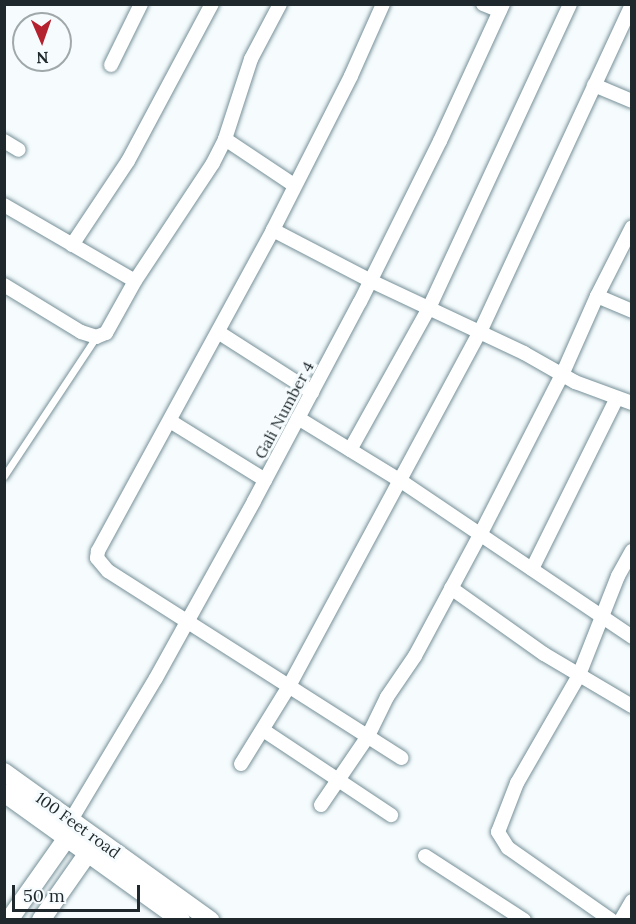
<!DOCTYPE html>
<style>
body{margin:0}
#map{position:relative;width:636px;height:924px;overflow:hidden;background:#f6fcfe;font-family:Lora,serif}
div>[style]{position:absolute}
.roads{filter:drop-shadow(0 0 2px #769098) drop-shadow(0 0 2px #769098)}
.service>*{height:7px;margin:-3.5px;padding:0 3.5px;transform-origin:3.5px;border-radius:3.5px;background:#fff}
.minor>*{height:14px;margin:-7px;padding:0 7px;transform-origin:7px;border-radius:7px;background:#fff}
.tertiary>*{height:18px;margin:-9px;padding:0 9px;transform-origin:9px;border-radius:9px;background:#fff}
span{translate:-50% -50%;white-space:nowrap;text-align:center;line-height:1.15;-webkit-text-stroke:6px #f6fcfe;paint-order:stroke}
.street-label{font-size:16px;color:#1f292d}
.frame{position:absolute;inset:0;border:6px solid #1f292d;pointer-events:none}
.north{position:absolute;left:12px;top:12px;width:60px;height:60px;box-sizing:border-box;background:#f6fcfe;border:2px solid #a0a8aa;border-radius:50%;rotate:178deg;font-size:16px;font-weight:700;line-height:24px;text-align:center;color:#1f292d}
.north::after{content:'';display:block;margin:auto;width:21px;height:27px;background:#b42230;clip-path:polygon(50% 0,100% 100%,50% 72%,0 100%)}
.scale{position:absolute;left:12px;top:885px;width:128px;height:27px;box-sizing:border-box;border:3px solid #1f292d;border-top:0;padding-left:8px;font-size:18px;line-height:21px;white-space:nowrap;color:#1f292d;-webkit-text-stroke:4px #f6fcfe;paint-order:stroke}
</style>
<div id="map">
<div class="roads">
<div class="service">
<i style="left:4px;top:476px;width:167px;rotate:-56.5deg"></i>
</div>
<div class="minor">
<i style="left:383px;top:4px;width:79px;rotate:114deg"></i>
<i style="left:351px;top:76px;width:173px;rotate:116.9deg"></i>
<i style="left:273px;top:230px;width:366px;rotate:118.6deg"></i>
<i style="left:98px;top:551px;width:7px;rotate:98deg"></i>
<i style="left:97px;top:558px;width:17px;rotate:50deg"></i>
<i style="left:108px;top:571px;width:348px;rotate:32.5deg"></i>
<i style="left:483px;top:4px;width:18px;rotate:22deg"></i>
<i style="left:111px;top:65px;width:68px;rotate:-63.8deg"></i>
<i style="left:594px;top:85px;width:41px;rotate:22.8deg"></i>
<i style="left:225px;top:139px;width:83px;rotate:33.7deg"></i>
<i style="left:4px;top:141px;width:17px;rotate:31deg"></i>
<i style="left:4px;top:205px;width:151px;rotate:30.1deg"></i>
<i style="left:273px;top:230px;width:110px;rotate:27.5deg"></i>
<i style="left:371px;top:281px;width:169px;rotate:25.2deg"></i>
<i style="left:524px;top:353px;width:59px;rotate:29.6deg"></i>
<i style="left:575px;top:382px;width:61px;rotate:20.2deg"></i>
<i style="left:72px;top:245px;width:101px;rotate:-56.3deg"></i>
<i style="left:128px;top:161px;width:178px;rotate:-61.9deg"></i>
<i style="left:4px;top:285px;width:90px;rotate:31.4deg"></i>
<i style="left:81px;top:332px;width:16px;rotate:18deg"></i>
<i style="left:96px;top:337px;width:11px;rotate:-22deg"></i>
<i style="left:106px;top:333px;width:60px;rotate:-60.9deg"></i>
<i style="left:135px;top:281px;width:141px;rotate:-56.5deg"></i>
<i style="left:213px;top:163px;width:27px;rotate:-63deg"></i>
<i style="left:225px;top:139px;width:84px;rotate:-72deg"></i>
<i style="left:251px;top:59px;width:62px;rotate:-62.2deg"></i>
<i style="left:597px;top:296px;width:38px;rotate:23deg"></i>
<i style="left:218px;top:332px;width:112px;rotate:32.6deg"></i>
<i style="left:298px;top:418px;width:121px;rotate:31.5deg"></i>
<i style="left:401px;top:481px;width:279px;rotate:34deg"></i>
<i style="left:170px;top:421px;width:112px;rotate:31.8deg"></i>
<i style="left:350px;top:450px;width:162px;rotate:-60.9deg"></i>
<i style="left:429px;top:308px;width:335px;rotate:-65.1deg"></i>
<i style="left:532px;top:569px;width:191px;rotate:-63.6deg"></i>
<i style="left:451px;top:588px;width:114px;rotate:35.4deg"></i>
<i style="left:544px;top:654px;width:102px;rotate:30.6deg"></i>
<i style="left:263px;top:730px;width:154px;rotate:33.6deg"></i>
<i style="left:241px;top:764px;width:89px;rotate:-58.3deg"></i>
<i style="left:288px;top:688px;width:404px;rotate:-61.7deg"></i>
<i style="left:480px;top:332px;width:361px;rotate:-65.1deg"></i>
<i style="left:321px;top:805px;width:83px;rotate:-55.7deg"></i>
<i style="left:368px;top:736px;width:43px;rotate:-64deg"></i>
<i style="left:387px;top:697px;width:50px;rotate:-55.7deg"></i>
<i style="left:415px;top:656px;width:137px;rotate:-61.8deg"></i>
<i style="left:480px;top:535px;width:180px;rotate:-62.9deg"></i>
<i style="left:562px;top:375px;width:86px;rotate:-66.1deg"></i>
<i style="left:597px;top:296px;width:77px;rotate:-63.1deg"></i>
<i style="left:71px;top:820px;width:165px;rotate:-59.1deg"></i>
<i style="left:156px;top:678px;width:202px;rotate:-61deg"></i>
<i style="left:254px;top:501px;width:225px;rotate:-62deg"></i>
<i style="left:360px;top:302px;width:180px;rotate:-63.6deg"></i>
<i style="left:440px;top:141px;width:151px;rotate:-65.3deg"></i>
<i style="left:425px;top:856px;width:118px;rotate:32.9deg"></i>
<i style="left:611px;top:920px;width:126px;rotate:-145deg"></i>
<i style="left:508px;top:848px;width:19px;rotate:-122deg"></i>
<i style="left:498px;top:832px;width:53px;rotate:-68.8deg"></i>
<i style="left:517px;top:783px;width:125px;rotate:-60.1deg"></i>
<i style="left:579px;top:675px;width:106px;rotate:-68.5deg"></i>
<i style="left:618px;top:576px;width:29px;rotate:-61deg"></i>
<i style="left:621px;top:920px;width:22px;rotate:-60deg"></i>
</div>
<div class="tertiary">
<i style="left:4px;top:772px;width:254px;rotate:35.7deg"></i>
<i style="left:4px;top:793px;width:218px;rotate:35.7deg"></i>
<i style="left:9px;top:920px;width:113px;rotate:-54.8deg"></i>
<i style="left:41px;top:920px;width:94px;rotate:-55deg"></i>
</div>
</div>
<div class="street-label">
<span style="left:284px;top:410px;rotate:-62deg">Gali Number 4</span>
<span style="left:78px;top:825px;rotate:36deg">100 Feet road</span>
</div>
<div class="frame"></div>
<div class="north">N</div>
<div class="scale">50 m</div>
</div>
